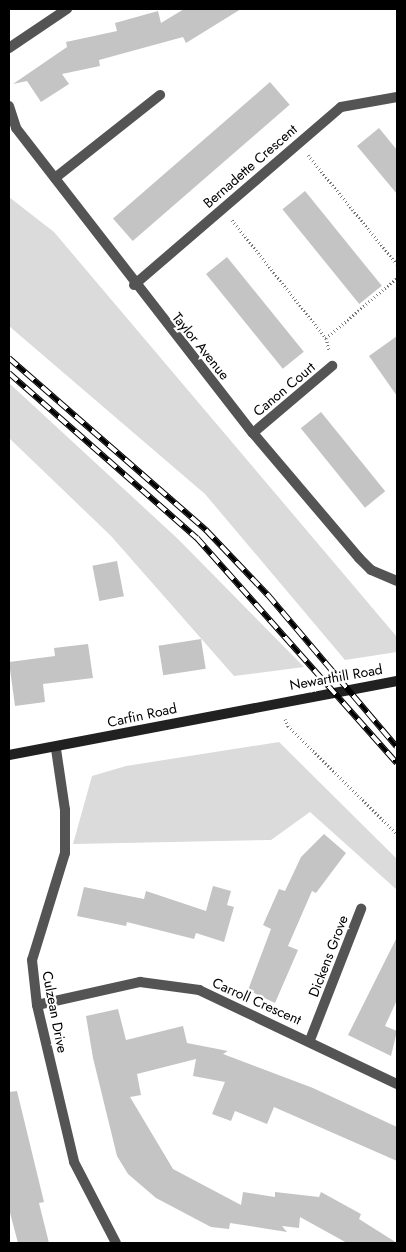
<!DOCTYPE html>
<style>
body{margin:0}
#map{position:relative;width:406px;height:1252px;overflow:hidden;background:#fff;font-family:Jost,sans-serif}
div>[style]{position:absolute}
.green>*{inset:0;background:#dbdbdb}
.building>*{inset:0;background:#c4c4c4;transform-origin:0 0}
.path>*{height:3px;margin-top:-1.5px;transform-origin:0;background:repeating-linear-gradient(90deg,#767676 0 1px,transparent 0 3.5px)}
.lane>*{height:10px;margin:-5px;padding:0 5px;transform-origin:5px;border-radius:5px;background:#545454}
.street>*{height:10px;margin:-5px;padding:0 5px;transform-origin:5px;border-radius:5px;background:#545454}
.secondary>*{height:10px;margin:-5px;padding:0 5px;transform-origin:5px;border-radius:5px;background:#212121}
.rail>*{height:5.5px;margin-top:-2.75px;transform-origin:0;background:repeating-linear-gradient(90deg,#fff 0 11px,#000 0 22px);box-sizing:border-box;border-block:1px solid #000}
span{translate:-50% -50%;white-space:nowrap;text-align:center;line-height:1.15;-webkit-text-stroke:4.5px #fff;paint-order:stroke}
.street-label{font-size:14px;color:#000}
.frame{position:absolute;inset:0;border:10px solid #000;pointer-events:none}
</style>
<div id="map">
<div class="green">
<i style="clip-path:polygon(9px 197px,54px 232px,397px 637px,397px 652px,345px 660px,205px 494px,9px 326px)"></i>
<i style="clip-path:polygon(9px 383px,178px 539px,304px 667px,234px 676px,111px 536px,9px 438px)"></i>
<i style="clip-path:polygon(279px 742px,397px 859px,397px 890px,310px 812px,271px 840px,73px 844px,92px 776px,126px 766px)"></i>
</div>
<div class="building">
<i style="clip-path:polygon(184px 9px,241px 9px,186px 43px,183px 37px,99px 60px,100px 66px,62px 74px,69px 84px,41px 102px,27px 81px,13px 84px,67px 47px,66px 42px,117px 31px,115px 23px,158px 11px,161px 23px)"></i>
<i style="left:270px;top:82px;width:30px;height:208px;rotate:49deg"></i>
<i style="clip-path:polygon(379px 128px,397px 150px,397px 194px,357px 146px)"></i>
<i style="left:305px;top:191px;width:122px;height:29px;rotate:51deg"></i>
<i style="left:227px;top:257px;width:122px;height:27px;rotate:51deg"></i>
<i style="clip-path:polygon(397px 336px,397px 396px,369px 356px)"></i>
<i style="left:321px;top:412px;width:102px;height:26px;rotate:51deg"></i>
<i style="left:117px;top:561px;width:36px;height:25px;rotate:79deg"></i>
<i style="left:201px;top:639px;width:30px;height:43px;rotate:81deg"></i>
<i style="clip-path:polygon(88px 644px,93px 678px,43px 684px,45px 702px,15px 706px,9px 662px,55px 656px,54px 648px)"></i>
<i style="clip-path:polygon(324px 834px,346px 853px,316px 893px,312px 891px,288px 946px,298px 950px,275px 1003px,248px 990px,271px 929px,263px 925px,279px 889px,285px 891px,301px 857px)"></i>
<i style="clip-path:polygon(213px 886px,231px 891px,227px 905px,234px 907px,224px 942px,196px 933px,194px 939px,127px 922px,126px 926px,77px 916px,84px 887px,144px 899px,146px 891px,206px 911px)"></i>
<i style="clip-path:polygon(397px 937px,397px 1000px,385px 1026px,397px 1031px,391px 1056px,348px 1035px)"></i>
<i style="clip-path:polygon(118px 1009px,126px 1040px,183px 1026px,187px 1043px,228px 1051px,223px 1054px,313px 1088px,397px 1127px,397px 1161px,274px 1107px,267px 1124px,235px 1111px,231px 1121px,212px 1114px,225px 1082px,193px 1076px,196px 1059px,137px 1074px,141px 1095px,130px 1097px,173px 1169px,241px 1205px,243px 1192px,275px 1197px,275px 1192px,319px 1197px,321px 1192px,361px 1214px,359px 1219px,397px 1243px,347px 1243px,300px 1217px,299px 1228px,282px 1226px,287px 1232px,230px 1223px,229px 1229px,211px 1227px,156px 1198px,128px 1174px,117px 1156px,93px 1058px,86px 1016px)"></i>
<i style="clip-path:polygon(17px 1091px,44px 1202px,39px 1203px,49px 1243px,18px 1243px,9px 1209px,9px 1092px)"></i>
</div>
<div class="path">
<i style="left:308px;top:155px;width:141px;rotate:50.8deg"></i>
<i style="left:232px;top:220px;width:151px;rotate:51.5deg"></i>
<i style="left:326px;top:338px;width:12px;rotate:76deg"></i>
<i style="left:326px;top:338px;width:93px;rotate:-40.2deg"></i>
<i style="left:285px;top:719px;width:8px;rotate:67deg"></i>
<i style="left:288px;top:726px;width:153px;rotate:44.7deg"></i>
</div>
<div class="lane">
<i style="left:55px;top:178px;width:134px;rotate:-38.3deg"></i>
</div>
<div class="street">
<i style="left:9px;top:48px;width:70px;rotate:-33.9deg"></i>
<i style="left:9px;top:106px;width:23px;rotate:72deg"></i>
<i style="left:16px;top:128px;width:386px;rotate:52.2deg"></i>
<i style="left:253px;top:433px;width:164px;rotate:49.7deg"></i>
<i style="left:359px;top:558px;width:17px;rotate:45deg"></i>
<i style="left:371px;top:570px;width:28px;rotate:23deg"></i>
<i style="left:134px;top:285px;width:273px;rotate:-40.7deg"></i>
<i style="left:341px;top:107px;width:57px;rotate:-10.1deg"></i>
<i style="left:253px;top:433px;width:104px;rotate:-40.3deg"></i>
<i style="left:56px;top:749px;width:62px;rotate:81.6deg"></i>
<i style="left:65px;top:810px;width:43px;rotate:90deg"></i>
<i style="left:65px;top:853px;width:112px;rotate:107.1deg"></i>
<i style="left:32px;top:960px;width:45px;rotate:83.7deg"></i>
<i style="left:37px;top:1005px;width:161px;rotate:76.7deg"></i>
<i style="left:74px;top:1162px;width:91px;rotate:62.6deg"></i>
<i style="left:37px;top:1005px;width:106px;rotate:-12.6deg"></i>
<i style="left:140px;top:982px;width:60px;rotate:7.7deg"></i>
<i style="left:199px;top:990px;width:219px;rotate:25.4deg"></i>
<i style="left:310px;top:1040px;width:141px;rotate:-68.7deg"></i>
</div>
<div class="secondary">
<i style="left:9px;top:755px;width:395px;rotate:-10.8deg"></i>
</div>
<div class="rail">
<i style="left:9px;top:358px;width:262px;rotate:41.1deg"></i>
<i style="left:206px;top:530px;width:90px;rotate:46.4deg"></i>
<i style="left:268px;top:595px;width:199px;rotate:49.7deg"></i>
<i style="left:9px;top:373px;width:250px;rotate:41.3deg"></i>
<i style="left:197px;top:538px;width:301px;rotate:48.4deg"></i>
</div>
<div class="street-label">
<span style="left:250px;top:166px;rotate:-41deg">Bernadette Crescent</span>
<span style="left:201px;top:346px;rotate:51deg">Taylor Avenue</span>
<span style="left:284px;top:389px;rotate:-40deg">Canon Court</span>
<span style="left:336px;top:677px;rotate:-10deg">Newarthill Road</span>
<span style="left:142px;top:715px;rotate:-12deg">Carfin Road</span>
<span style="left:328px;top:956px;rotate:-69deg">Dickens Grove</span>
<span style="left:257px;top:1001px;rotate:24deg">Carroll Crescent</span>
<span style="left:55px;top:1012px;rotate:79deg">Culzean Drive</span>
</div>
<div class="frame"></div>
</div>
